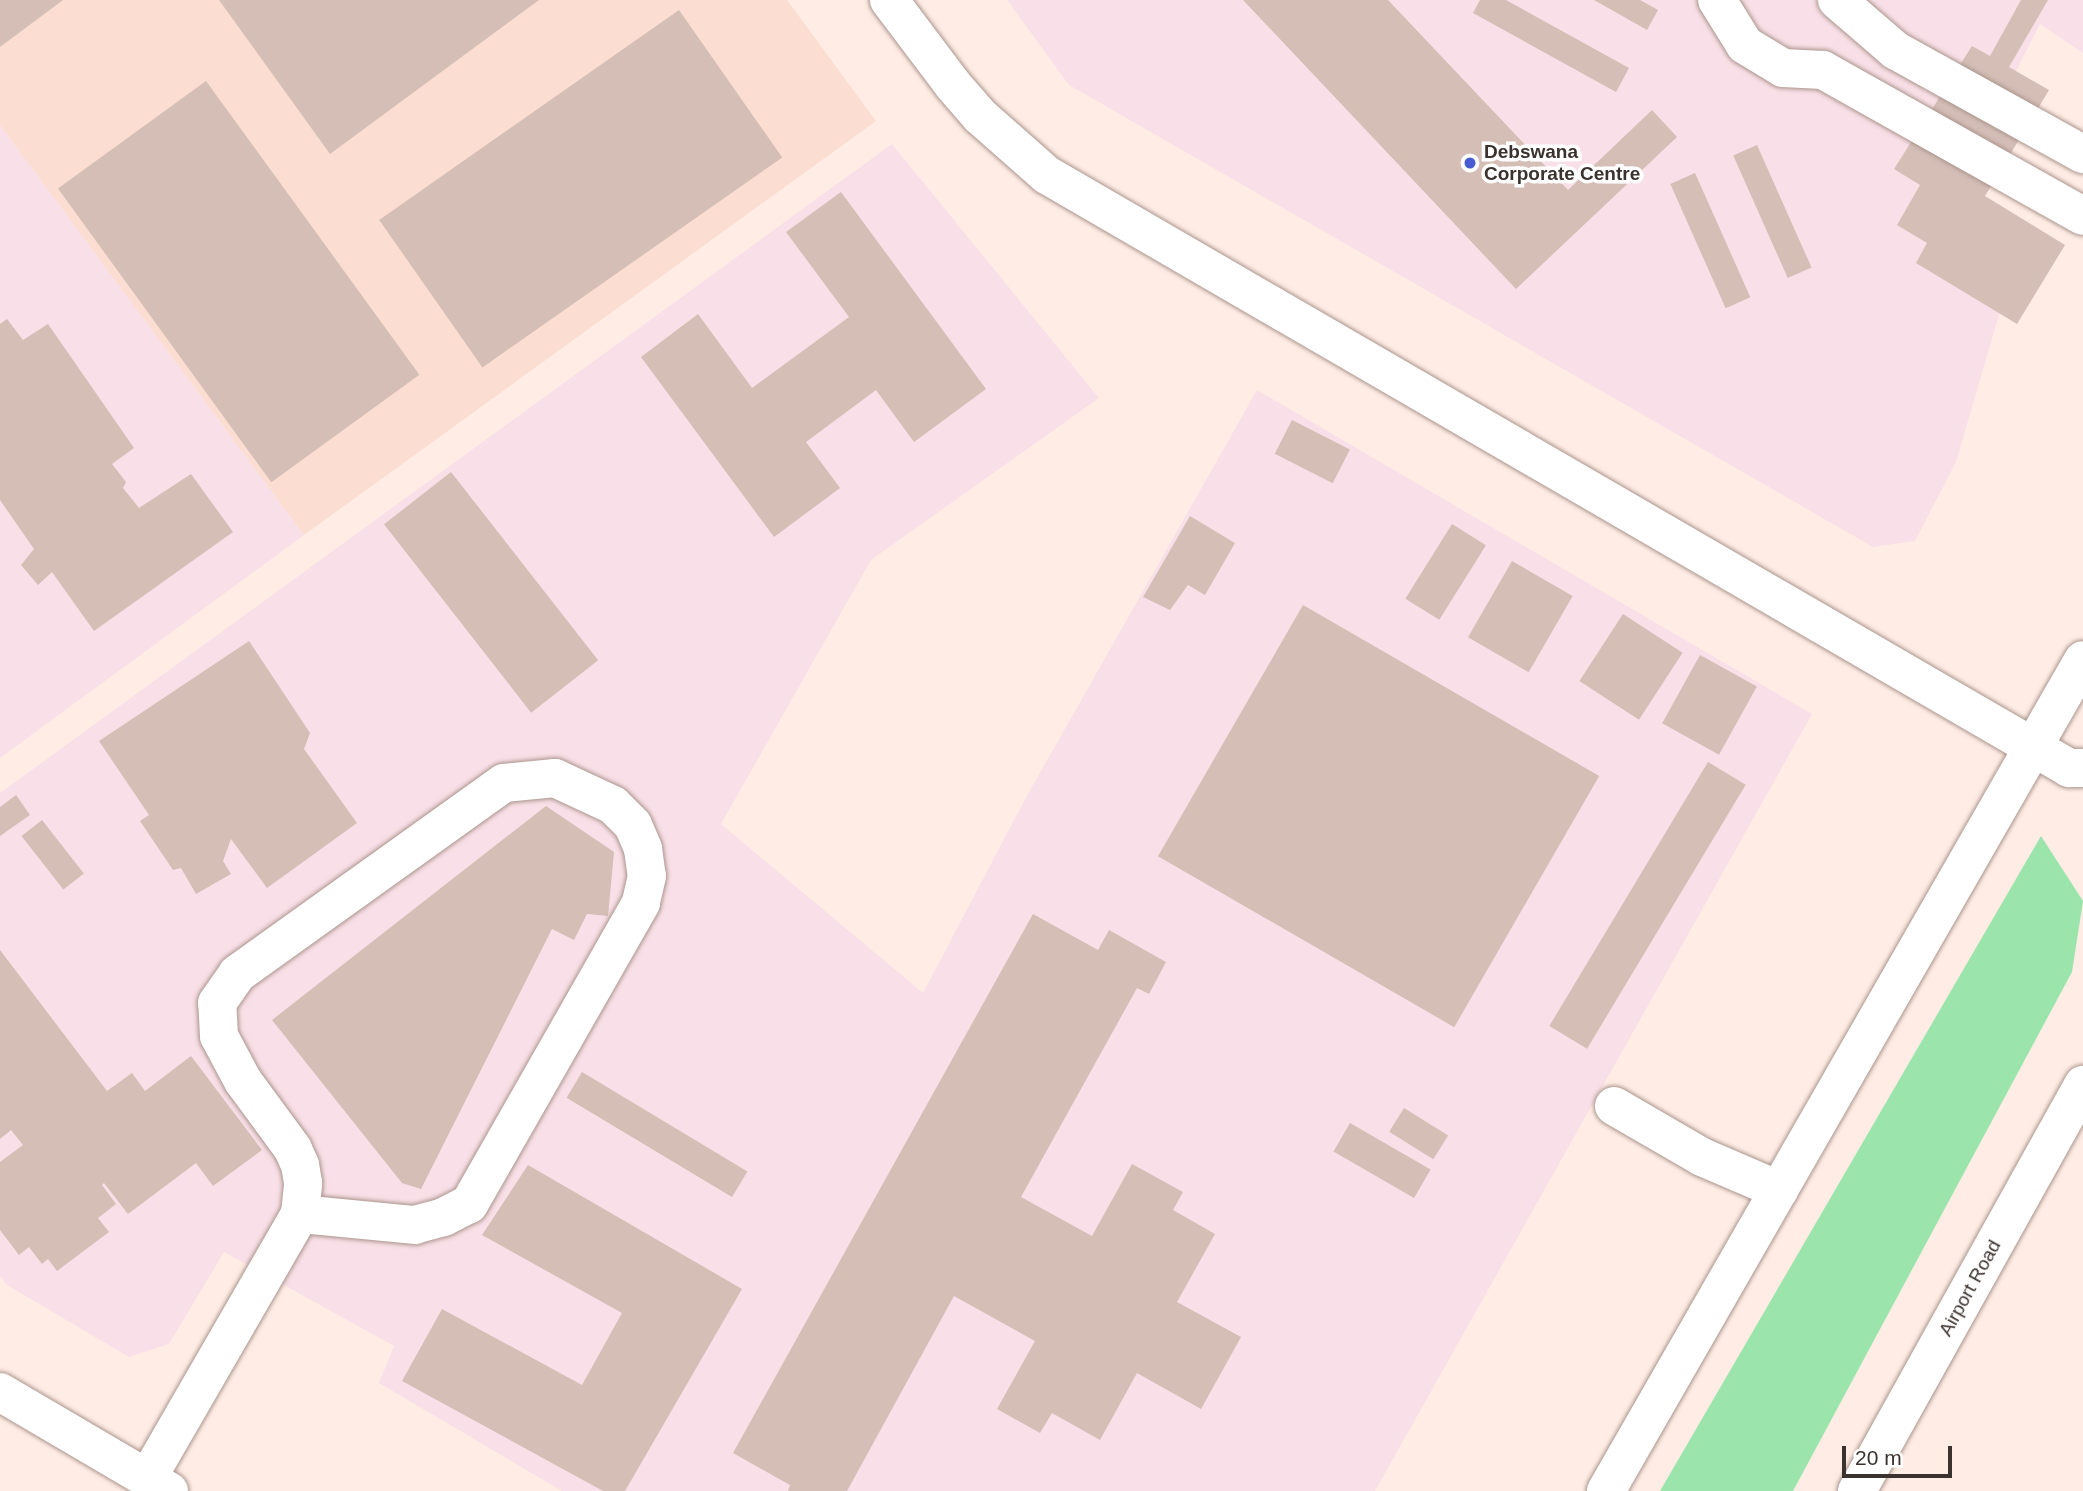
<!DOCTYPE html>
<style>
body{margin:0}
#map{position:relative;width:2083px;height:1491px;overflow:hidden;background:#ffede5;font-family:Helvetica,sans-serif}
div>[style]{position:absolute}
.commercial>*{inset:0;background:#f9dfe7}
.built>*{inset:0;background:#fbddd1}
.green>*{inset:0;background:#9be4ac}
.building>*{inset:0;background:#d4beb6;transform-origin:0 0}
.roads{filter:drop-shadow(0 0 2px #aa958d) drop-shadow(0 0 2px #aa958d)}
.minor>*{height:38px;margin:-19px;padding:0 19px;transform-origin:19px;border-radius:19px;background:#fff}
.major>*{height:38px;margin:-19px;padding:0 19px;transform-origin:19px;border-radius:19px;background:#fff}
.dots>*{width:19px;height:19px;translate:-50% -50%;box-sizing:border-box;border:4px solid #fff;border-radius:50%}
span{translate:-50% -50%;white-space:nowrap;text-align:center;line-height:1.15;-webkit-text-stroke:7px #fff;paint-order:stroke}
.poi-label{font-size:19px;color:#3a322e;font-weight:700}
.left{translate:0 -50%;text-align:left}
.street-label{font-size:19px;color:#3a322e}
.scale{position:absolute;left:1842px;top:1446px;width:110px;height:32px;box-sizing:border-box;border:4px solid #3a322e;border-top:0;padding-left:9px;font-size:21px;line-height:24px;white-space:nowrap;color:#3a322e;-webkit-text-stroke:5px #fff;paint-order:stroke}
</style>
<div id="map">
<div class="commercial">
<i style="clip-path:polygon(1007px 0,2083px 0,2083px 53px,2040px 24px,1954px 193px,2020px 243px,1956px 462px,1915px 541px,1873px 547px,1069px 85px)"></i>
<i style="clip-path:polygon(0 125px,304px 535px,0 758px)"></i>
<i style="clip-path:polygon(892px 144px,1099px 398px,871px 560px,721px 824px,923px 993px,1024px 801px,1257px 390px,1812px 714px,1375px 1491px,562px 1491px,379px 1383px,394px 1346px,224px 1252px,169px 1344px,129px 1357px,7px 1285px,0 1276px,0 793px)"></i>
</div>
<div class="built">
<i style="clip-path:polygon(0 0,787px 0,876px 121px,304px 535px,0 125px)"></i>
</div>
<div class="green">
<i style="clip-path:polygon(2041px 836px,2083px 901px,2072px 972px,1793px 1491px,1660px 1491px)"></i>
</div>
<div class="building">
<i style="clip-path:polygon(0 0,63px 0,0 47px)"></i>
<i style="clip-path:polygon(219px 0,539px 0,330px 154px)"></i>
<i style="clip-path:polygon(1243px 0,1388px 0,1568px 190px,1652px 110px,1677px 137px,1516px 289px)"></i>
<i style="clip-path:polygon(1480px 0,1506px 0,1629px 68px,1616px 92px,1473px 13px)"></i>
<i style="clip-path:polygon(1594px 0,1640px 0,1658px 10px,1647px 30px)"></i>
<i style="clip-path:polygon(2021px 0,2048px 0,2009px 67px,2049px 90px,1985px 196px,2065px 245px,2017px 324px,1916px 263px,1927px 243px,1897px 225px,1920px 185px,1894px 169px,1972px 46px,1990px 56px)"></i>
<i style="left:679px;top:10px;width:180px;height:366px;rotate:55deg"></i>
<i style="left:206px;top:81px;width:363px;height:183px;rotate:54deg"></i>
<i style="left:1757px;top:145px;width:134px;height:26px;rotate:66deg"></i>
<i style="left:1695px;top:173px;width:136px;height:27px;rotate:66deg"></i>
<i style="clip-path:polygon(841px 192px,986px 389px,914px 442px,876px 390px,806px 442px,840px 488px,774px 537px,641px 357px,698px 314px,752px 388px,849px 317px,786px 232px)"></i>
<i style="clip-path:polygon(7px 319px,23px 340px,48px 324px,134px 448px,112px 464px,126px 482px,123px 488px,139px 508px,191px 474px,233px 532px,94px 631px,52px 572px,38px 585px,21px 565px,34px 549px,0 500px,0 324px)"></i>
<i style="left:1292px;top:420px;width:65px;height:38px;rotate:27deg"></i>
<i style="left:451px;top:472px;width:239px;height:85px;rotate:52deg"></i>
<i style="clip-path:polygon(1190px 516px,1235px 543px,1205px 595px,1188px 585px,1170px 610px,1143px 597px)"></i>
<i style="left:1452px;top:524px;width:40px;height:88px;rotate:32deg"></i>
<i style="left:1512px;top:561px;width:70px;height:88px;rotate:30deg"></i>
<i style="left:1303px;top:605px;width:342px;height:290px;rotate:30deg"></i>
<i style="left:1623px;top:614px;width:71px;height:80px;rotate:33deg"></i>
<i style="clip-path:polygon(249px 641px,310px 733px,304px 749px,357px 823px,267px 888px,231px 839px,223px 861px,231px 874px,196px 894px,181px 868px,173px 870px,140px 821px,149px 815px,99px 741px)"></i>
<i style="left:1700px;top:655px;width:65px;height:78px;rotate:29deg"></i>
<i style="left:1708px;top:762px;width:44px;height:308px;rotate:31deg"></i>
<i style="clip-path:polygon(16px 795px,30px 815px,0 836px,0 807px)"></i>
<i style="clip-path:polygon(546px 806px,614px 852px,608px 916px,587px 914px,574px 940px,552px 929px,421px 1189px,402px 1183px,272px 1020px)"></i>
<i style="left:42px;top:820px;width:68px;height:26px;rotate:52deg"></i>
<i style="clip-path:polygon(1033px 914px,1098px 950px,1109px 930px,1166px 962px,1149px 994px,1137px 988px,1021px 1197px,1092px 1236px,1132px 1164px,1183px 1192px,1173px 1210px,1215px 1234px,1177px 1302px,1241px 1337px,1201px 1409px,1137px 1373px,1100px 1440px,1052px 1413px,1040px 1433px,997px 1409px,1035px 1341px,954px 1296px,847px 1491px,788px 1491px,790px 1485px,733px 1453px)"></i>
<i style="clip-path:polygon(0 950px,107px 1091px,132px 1073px,145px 1091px,191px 1056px,262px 1150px,213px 1186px,196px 1163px,128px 1214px,104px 1183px,102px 1185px,116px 1204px,98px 1218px,109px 1232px,57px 1271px,48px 1259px,42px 1264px,29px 1247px,19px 1255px,0 1230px,0 1162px,23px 1145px,11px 1130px,0 1139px)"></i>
<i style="left:582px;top:1072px;width:193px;height:30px;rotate:31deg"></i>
<i style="left:1404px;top:1108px;width:52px;height:28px;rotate:32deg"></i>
<i style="left:1350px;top:1123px;width:93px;height:33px;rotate:30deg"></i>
<i style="clip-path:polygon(528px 1165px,742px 1289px,625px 1491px,603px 1491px,402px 1381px,442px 1309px,582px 1385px,622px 1313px,482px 1235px)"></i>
</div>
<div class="roads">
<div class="minor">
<i style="left:889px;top:0;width:106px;rotate:53deg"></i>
<i style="left:953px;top:85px;width:41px;rotate:48.9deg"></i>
<i style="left:980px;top:116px;width:89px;rotate:41.4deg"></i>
<i style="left:1047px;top:175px;width:1182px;rotate:30.12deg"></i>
<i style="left:2069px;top:768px;width:14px"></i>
<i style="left:1717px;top:0;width:53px;rotate:58.1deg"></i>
<i style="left:1745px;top:45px;width:44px;rotate:31.2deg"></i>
<i style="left:1783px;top:68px;width:40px;rotate:2.9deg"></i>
<i style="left:1823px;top:70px;width:298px;rotate:29.3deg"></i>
<i style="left:1837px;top:0;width:77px;rotate:40.8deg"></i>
<i style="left:1895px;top:50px;width:215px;rotate:29deg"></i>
<i style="left:1614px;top:1106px;width:102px;rotate:30.1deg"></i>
<i style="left:1702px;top:1157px;width:84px;rotate:23.2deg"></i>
<i style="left:0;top:1392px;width:196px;rotate:30.4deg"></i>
<i style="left:147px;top:1479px;width:306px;rotate:-60deg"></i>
<i style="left:300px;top:1214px;width:31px;rotate:-84deg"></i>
<i style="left:303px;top:1183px;width:18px;rotate:-99deg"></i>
<i style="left:300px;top:1165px;width:17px;rotate:-114deg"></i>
<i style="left:293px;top:1149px;width:84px;rotate:-126.3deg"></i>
<i style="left:243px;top:1081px;width:51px;rotate:-118.1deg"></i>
<i style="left:219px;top:1036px;width:33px;rotate:-93deg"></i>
<i style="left:217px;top:1003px;width:35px;rotate:-55deg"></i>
<i style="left:237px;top:974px;width:328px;rotate:-35.6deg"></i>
<i style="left:504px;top:783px;width:51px;rotate:-5.6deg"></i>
<i style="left:555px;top:778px;width:64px;rotate:25deg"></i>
<i style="left:613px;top:805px;width:28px;rotate:45deg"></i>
<i style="left:633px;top:825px;width:26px;rotate:67deg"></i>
<i style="left:643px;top:849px;width:27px;rotate:82deg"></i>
<i style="left:647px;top:876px;width:28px;rotate:103deg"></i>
<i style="left:641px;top:903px;width:347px;rotate:119.7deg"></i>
<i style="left:469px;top:1204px;width:28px;rotate:153deg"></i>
<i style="left:444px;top:1217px;width:30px;rotate:165deg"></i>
<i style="left:415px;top:1225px;width:116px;rotate:-174.5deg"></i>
<i style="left:1606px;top:1491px;width:958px;rotate:-60.14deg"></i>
</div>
<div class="major">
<i style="left:1857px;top:1491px;width:465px;rotate:-60.9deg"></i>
</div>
</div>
<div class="dots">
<i style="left:1470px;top:163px;background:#475dd1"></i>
</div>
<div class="poi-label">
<span class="left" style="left:1484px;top:163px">Debswana<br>Corporate Centre</span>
</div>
<div class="street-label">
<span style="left:1970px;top:1288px;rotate:-61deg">Airport Road</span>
</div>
<div class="scale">20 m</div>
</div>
